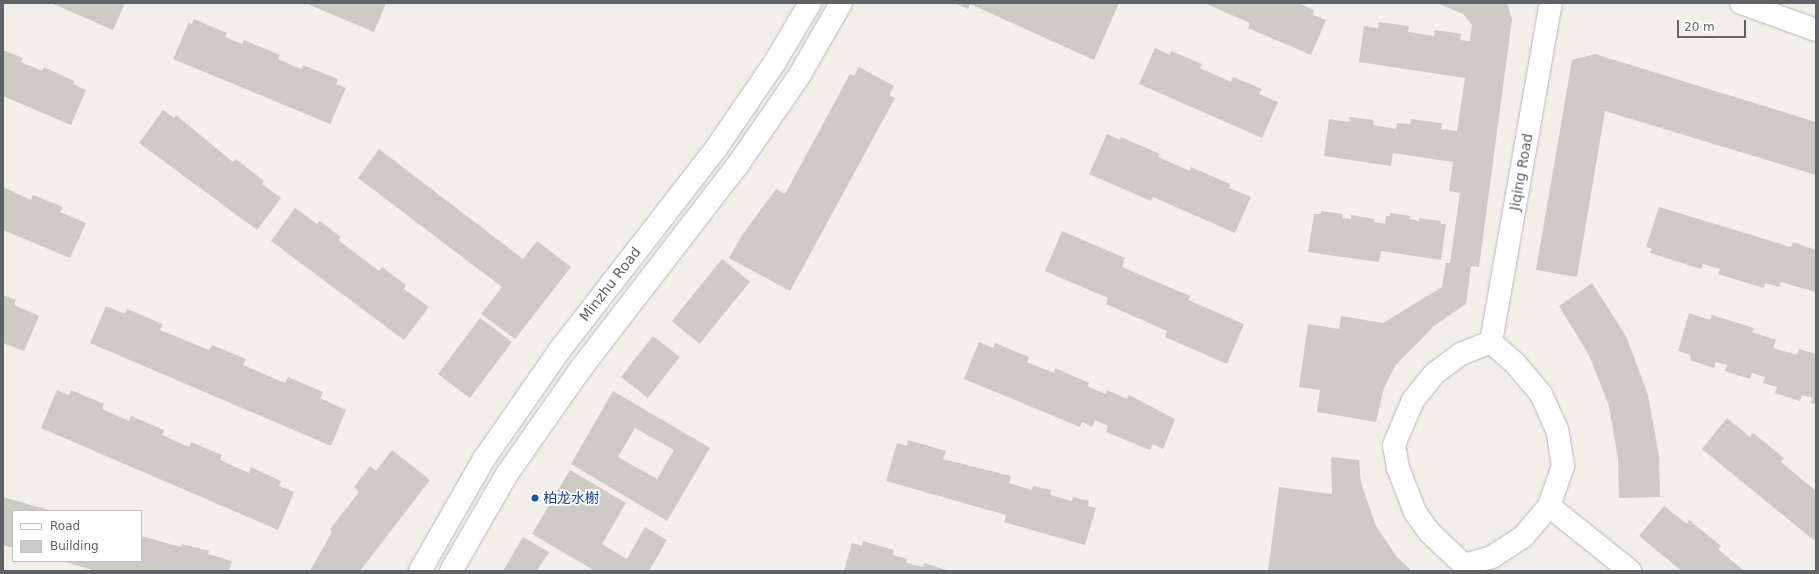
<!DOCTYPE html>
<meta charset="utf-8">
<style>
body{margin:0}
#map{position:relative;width:1819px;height:574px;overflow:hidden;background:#f1efe8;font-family:"DejaVu Sans","Noto Sans SC",sans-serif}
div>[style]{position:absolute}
.building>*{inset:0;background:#cccac5;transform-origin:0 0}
.roads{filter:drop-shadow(0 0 1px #b5b8bc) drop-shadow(0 0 1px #b5b8bc)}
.street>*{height:22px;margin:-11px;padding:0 11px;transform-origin:11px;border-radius:11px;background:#fff}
.secondary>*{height:22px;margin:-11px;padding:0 11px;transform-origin:11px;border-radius:11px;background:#fff}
.dots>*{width:11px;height:11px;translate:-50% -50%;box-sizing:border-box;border:2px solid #fff;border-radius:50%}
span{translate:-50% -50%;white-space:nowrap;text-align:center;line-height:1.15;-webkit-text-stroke:3.5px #fff;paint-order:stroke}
.street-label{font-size:14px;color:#5f6368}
.transit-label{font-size:14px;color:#164399}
.left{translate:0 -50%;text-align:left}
.frame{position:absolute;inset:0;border:4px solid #5f6368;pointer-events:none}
.legend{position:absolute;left:12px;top:510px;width:130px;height:52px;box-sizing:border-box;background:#fff;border:1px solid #bfc1c3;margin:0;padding:5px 7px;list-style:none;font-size:12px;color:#5f6368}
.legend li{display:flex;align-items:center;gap:8px;height:20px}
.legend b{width:20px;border:1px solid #bfc1c3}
.scale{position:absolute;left:1677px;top:20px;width:69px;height:18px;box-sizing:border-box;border:2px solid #5f6368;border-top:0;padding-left:5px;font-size:12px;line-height:14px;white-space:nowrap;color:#5f6368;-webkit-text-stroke:3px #fff;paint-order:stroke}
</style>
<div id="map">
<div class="building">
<i style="clip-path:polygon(51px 3px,125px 3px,113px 30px)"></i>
<i style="clip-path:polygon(305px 3px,386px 3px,374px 32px)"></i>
<i style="clip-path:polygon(955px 3px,1119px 3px,1094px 60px,970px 4px,968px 9px)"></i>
<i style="clip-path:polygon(1204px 3px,1298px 3px,1314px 10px,1313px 15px,1326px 20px,1311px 55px,1248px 28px,1250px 23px)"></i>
<i style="clip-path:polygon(1437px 3px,1507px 3px,1512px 19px,1479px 267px,1471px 266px,1466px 304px,1434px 326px,1395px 366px,1384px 388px,1376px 422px,1317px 412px,1320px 390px,1299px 387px,1308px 324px,1339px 329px,1341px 316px,1383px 323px,1442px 287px,1446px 263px,1450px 263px,1460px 193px,1449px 191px,1453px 162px,1393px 153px,1391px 166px,1324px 156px,1329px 119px,1349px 122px,1350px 117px,1374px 120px,1373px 125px,1396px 129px,1397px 123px,1410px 124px,1411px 119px,1442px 123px,1441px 129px,1457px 131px,1465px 78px,1359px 62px,1364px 26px,1378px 28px,1379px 22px,1409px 26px,1408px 32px,1434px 36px,1435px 30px,1461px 34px,1460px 40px,1470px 41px,1472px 25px,1463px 14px)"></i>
<i style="clip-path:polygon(194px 19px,227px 33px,225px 37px,242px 44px,244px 40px,280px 55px,278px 59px,301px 69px,303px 65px,338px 79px,336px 84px,346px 88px,330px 124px,173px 59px,189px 22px,192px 24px)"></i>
<i style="clip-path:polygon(1155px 48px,1170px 55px,1171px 51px,1202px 64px,1200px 68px,1231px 82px,1233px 77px,1262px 89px,1259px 94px,1278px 102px,1262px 138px,1139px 84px)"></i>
<i style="clip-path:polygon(3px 50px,23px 58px,21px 62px,42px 71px,44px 67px,74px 81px,73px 84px,86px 90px,71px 125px,3px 96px)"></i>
<i style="clip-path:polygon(1595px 54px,1816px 122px,1816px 175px,1605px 111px,1577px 277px,1536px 270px,1572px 60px)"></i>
<i style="clip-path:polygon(859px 67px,894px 86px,889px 95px,895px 98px,790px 291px,729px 258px,742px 235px,776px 189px,785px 194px,850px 74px,854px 76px)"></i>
<i style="clip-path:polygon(163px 110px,174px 118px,176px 115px,233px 162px,236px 159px,264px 181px,262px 184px,281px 198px,257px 230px,139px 143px)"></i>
<i style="clip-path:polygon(1107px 134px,1120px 140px,1121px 137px,1160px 154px,1158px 157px,1190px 171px,1191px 167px,1230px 184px,1229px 188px,1251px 197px,1235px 233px,1153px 197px,1151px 201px,1089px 174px)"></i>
<i style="clip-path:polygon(379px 149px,523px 259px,537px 241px,571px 267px,515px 339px,481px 314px,502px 287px,358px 178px)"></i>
<i style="clip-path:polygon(3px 187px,31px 200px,33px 195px,63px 207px,60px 212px,86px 223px,70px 258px,3px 230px)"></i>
<i style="clip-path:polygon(1659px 207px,1791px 247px,1793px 242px,1816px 250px,1816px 292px,1781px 282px,1779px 287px,1765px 283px,1764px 288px,1718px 274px,1720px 269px,1703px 264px,1701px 269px,1650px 253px,1652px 249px,1646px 247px)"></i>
<i style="clip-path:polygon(295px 208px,317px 224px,320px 221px,341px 237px,338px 240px,379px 271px,382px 267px,406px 285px,404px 289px,429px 307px,404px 340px,271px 241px)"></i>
<i style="clip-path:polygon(1321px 211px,1343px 214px,1342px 218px,1351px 219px,1351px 215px,1374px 219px,1374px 222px,1385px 224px,1386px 216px,1390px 216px,1390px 213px,1410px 216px,1410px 219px,1419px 221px,1419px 218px,1441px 221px,1441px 224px,1446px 224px,1441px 260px,1381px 251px,1379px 262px,1308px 252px,1314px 214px,1321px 214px)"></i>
<i style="clip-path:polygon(1062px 231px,1125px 258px,1122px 267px,1190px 296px,1188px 300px,1244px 324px,1227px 364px,1165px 337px,1167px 331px,1106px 304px,1108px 298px,1045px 271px)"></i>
<i style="left:722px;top:259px;width:36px;height:80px;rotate:39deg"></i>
<i style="clip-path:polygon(1592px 283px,1626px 336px,1648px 395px,1659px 456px,1660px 497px,1619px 498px,1618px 459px,1609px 406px,1589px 355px,1559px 306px)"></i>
<i style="clip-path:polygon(3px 295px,16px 300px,14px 305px,39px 316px,24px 351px,3px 343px)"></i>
<i style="clip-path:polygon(106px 306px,125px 314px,127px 309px,163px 324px,160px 330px,209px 350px,212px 345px,246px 359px,243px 365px,285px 383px,288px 377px,323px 392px,320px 398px,346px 410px,331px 446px,90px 343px)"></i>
<i style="clip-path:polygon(1689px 313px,1710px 320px,1712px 315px,1754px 328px,1752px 332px,1776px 340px,1773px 348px,1797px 355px,1799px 349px,1816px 354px,1816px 404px,1811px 403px,1813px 398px,1802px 395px,1800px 401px,1775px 393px,1777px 387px,1763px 383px,1765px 377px,1752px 373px,1750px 379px,1725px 371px,1727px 365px,1716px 362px,1714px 368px,1690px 360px,1691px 355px,1678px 351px)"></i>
<i style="left:480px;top:318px;width:40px;height:70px;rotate:37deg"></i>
<i style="left:653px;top:336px;width:34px;height:52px;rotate:38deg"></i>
<i style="clip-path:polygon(979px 342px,993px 348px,995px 343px,1029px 357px,1027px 362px,1054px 373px,1055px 368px,1089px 383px,1088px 387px,1106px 394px,1107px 390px,1127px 399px,1129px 395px,1175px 419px,1163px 449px,1153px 444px,1150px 450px,1106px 432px,1108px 426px,1095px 420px,1092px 427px,1082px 422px,1080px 427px,964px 379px)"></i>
<i style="clip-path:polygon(57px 390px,69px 395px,71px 390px,104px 404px,102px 409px,129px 421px,131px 416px,164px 430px,162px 435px,189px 447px,191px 442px,222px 455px,220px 460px,249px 473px,251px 467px,281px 481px,279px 486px,294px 492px,278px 530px,41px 428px)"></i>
<i style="clip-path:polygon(evenodd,613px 391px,710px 448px,667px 521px,571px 464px,613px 391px,635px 428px,674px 450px,657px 479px,618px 457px,635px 428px)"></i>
<i style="clip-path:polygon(1727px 418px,1750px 437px,1753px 433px,1784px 458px,1781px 462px,1816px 491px,1816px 542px,1702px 449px)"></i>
<i style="clip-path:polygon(908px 440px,946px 451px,943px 459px,1011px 476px,1009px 483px,1032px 490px,1033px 486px,1051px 490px,1050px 495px,1072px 501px,1073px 497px,1089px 501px,1088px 506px,1096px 508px,1085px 545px,1004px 522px,1006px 515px,886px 481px,897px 443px,907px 446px)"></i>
<i style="clip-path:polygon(392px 450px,430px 480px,360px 571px,310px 571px,332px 532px,330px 529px,359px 492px,354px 487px,370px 466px,376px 471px)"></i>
<i style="clip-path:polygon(1331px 457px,1359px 460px,1361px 483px,1376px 526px,1397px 557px,1412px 571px,1268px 571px,1279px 487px,1332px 494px)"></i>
<i style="clip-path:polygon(570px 470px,626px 503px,602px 544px,627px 559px,645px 527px,667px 540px,649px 571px,595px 571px,532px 534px)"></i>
<i style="clip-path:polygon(3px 497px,52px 511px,13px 511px,13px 548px,3px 545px)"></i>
<i style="clip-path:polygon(1664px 506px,1687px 524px,1689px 520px,1721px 546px,1718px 549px,1744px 571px,1682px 571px,1639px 536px)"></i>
<i style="clip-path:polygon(141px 536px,181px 547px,182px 544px,209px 551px,208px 554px,232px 561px,229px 571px,96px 571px,62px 561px,141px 561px)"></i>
<i style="clip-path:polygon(523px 537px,549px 552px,537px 571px,503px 571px)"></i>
<i style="clip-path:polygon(863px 541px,894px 550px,893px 555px,907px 559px,906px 563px,923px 567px,924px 563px,950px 571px,844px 571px,852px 543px,862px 546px)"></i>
</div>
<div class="roads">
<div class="street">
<i style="left:1491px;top:342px;width:344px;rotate:-80deg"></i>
<i style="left:1549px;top:506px;width:104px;rotate:38.7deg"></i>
<i style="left:1464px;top:565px;width:29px;rotate:-16deg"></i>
<i style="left:1492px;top:557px;width:37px;rotate:-33deg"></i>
<i style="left:1523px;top:537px;width:40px;rotate:-50deg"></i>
<i style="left:1549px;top:506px;width:42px;rotate:-70.7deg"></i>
<i style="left:1563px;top:466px;width:36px;rotate:-99deg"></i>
<i style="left:1557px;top:430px;width:39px;rotate:-114deg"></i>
<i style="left:1541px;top:394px;width:39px;rotate:-130deg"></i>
<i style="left:1516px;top:364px;width:33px;rotate:-139deg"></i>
<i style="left:1464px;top:565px;width:48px;rotate:-136.7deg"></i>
<i style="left:1429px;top:532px;width:24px;rotate:-125deg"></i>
<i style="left:1415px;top:512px;width:47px;rotate:-111.1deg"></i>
<i style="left:1398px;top:468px;width:23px;rotate:-100deg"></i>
<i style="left:1394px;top:445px;width:49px;rotate:-67.1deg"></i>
<i style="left:1413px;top:400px;width:33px;rotate:-51deg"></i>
<i style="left:1434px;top:374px;width:34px;rotate:-37deg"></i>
<i style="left:1461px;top:354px;width:32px;rotate:-22deg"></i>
</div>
<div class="secondary">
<i style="left:1741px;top:3px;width:80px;rotate:19.8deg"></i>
<i style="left:420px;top:571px;width:129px;rotate:-60.3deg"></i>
<i style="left:484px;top:459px;width:131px;rotate:-55.2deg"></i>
<i style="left:559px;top:351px;width:254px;rotate:-52.2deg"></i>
<i style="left:715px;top:150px;width:107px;rotate:-55.7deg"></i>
<i style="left:775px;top:62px;width:69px;rotate:-59.3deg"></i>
<i style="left:451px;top:571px;width:112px;rotate:-60deg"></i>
<i style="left:507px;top:474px;width:131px;rotate:-55deg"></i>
<i style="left:582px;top:367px;width:254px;rotate:-52.4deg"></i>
<i style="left:737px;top:166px;width:109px;rotate:-55.4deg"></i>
<i style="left:799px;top:76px;width:84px;rotate:-60.1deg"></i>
</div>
</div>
<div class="dots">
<i style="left:535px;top:498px;background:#1a4fb4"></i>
</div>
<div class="street-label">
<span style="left:1521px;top:172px;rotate:-80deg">Jiqing Road</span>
<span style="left:610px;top:284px;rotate:-52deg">Minzhu Road</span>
</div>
<div class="transit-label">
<span class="left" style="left:543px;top:498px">柏龙水榭</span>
</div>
<div class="frame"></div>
<ul class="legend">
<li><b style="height:5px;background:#fff"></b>Road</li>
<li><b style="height:11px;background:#cccac5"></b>Building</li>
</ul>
<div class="scale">20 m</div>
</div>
